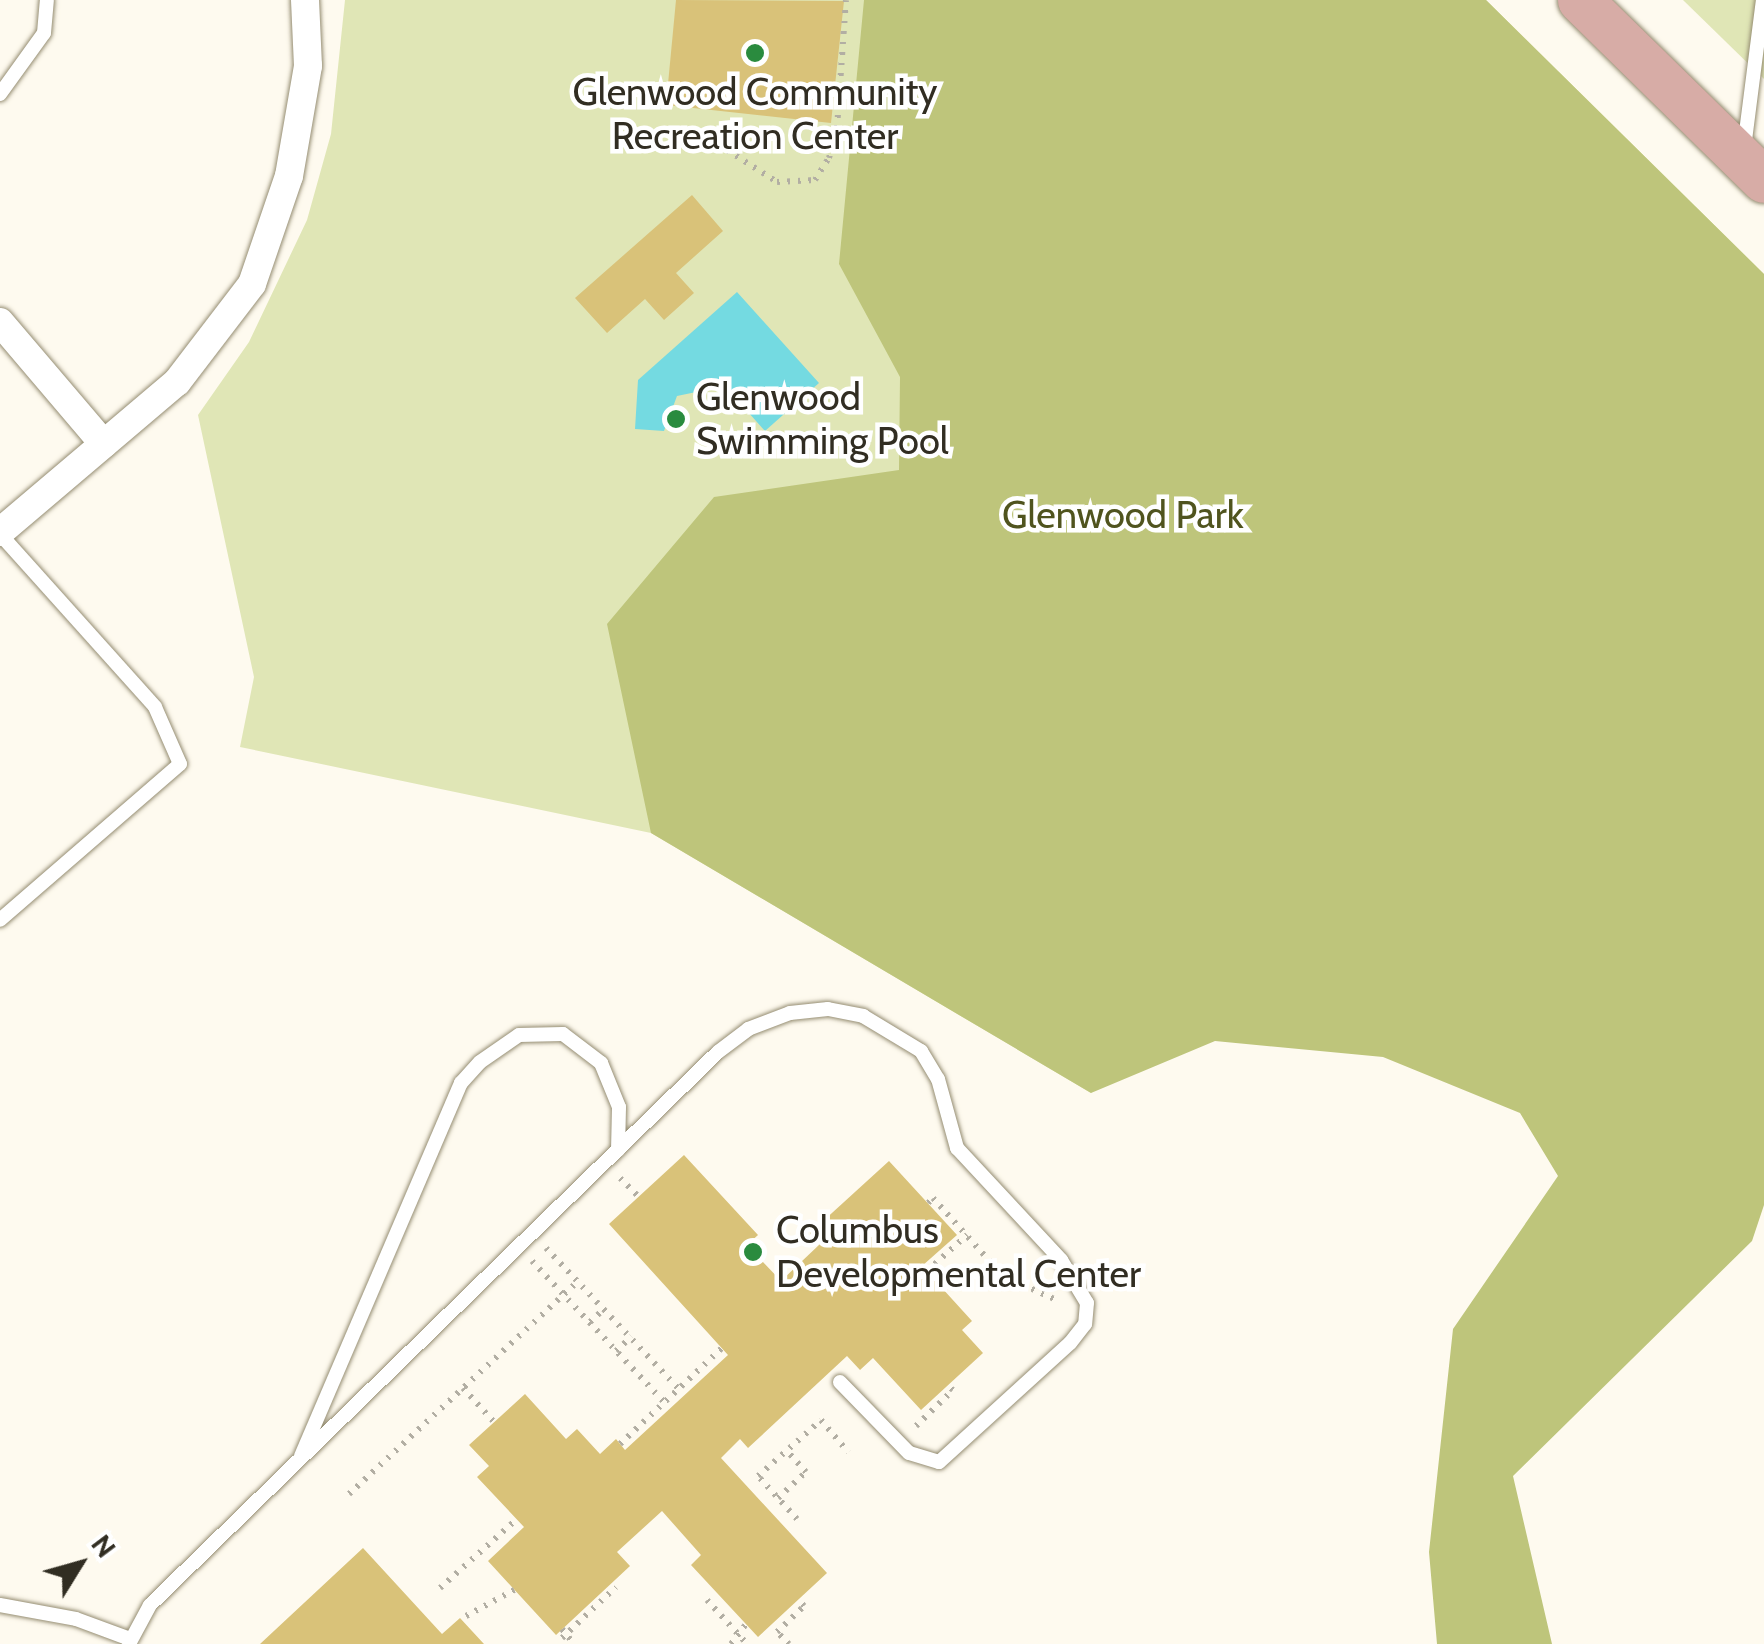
<!DOCTYPE html>
<style>
body{margin:0}
#map{position:relative;width:1764px;height:1644px;overflow:hidden;background:#fefaef;font-family:Cabin,sans-serif}
div>[style]{position:absolute}
.green>*{inset:0;background:#e0e6b6}
.forest>*{inset:0;background:#bec57b}
.water>*{inset:0;background:#74dae1}
.building>*{inset:0;background:#d9c279}
.path>*{height:6px;margin-top:-3px;transform-origin:0;background:repeating-linear-gradient(90deg,#b2aea3 0 2.5px,transparent 0 10.5px)}
.roads{filter:drop-shadow(0 0 2px #958d72) drop-shadow(0 0 2px #958d72)}
.lane>*{height:14px;margin:-7px;padding:0 7px;transform-origin:7px;border-radius:7px;background:#fff}
.street>*{height:28px;margin:-14px;padding:0 14px;transform-origin:14px;border-radius:14px;background:#fff}
.primary>*{height:45px;margin:-22.5px;padding:0 22.5px;transform-origin:22.5px;border-radius:22.5px;background:#d7aca6}
.dots>*{width:28px;height:28px;translate:-50% -50%;box-sizing:border-box;border:5px solid #fff;border-radius:50%}
span{translate:-50% -50%;white-space:nowrap;text-align:center;line-height:1.15;-webkit-text-stroke:9px #fff;paint-order:stroke}
.poi-label{font-size:38px;color:#312d22}
.left{translate:0 -50%;text-align:left}
.park-label{font-size:38px;color:#50541e}
.north{position:absolute;left:30px;top:1514px;width:100px;height:100px;-webkit-text-stroke:8px #fff;paint-order:stroke;rotate:53deg;font-size:28px;font-weight:700;line-height:40px;text-align:center;color:#312d22}
.north::after{content:'';display:block;margin:auto;width:35px;height:45px;background:#312d22;clip-path:polygon(50% 0,100% 100%,50% 72%,0 100%)}
</style>
<div id="map">
<div class="green">
<i style="clip-path:polygon(345px 0,1486px 0,1764px 274px,1091px 1093px,651px 833px,240px 747px,254px 677px,198px 415px,249px 342px,307px 220px,331px 134px)"></i>
<i style="clip-path:polygon(1683px 0,1764px 0,1764px 79px)"></i>
</div>
<div class="forest">
<i style="clip-path:polygon(864px 0,1486px 0,1764px 274px,1764px 1205px,1752px 1241px,1513px 1476px,1552px 1644px,1437px 1644px,1429px 1552px,1453px 1329px,1558px 1176px,1520px 1113px,1383px 1057px,1215px 1041px,1091px 1093px,651px 833px,607px 624px,714px 497px,899px 470px,900px 377px,839px 264px)"></i>
</div>
<div class="water">
<i style="clip-path:polygon(737px 292px,819px 383px,765px 431px,725px 386px,677px 396px,664px 431px,635px 429px,638px 380px)"></i>
</div>
<div class="building">
<i style="clip-path:polygon(676px 0,844px 1px,831px 123px,666px 105px)"></i>
<i style="clip-path:polygon(692px 195px,723px 231px,676px 273px,694px 293px,664px 320px,645px 299px,607px 333px,575px 298px)"></i>
<i style="clip-path:polygon(684px 1155px,758px 1235px,747px 1245px,781px 1281px,820px 1244px,810px 1233px,889px 1161px,957px 1235px,922px 1266px,972px 1321px,962px 1330px,983px 1353px,921px 1410px,873px 1358px,860px 1370px,847px 1356px,748px 1448px,740px 1439px,721px 1458px,827px 1573px,758px 1637px,691px 1565px,701px 1555px,662px 1511px,617px 1552px,630px 1566px,556px 1635px,488px 1561px,524px 1527px,477px 1477px,489px 1466px,469px 1445px,525px 1394px,566px 1439px,577px 1429px,600px 1454px,616px 1439px,625px 1450px,728px 1355px,609px 1224px)"></i>
<i style="clip-path:polygon(363px 1548px,442px 1634px,460px 1618px,484px 1644px,260px 1644px)"></i>
</div>
<div class="path">
<i style="left:635px;top:147px;width:92px;rotate:1.9deg"></i>
<i style="left:727px;top:150px;width:59px;rotate:32.6deg"></i>
<i style="left:777px;top:182px;width:38px;rotate:-3deg"></i>
<i style="left:815px;top:180px;width:26px;rotate:-58deg"></i>
<i style="left:829px;top:158px;width:31px;rotate:-75deg"></i>
<i style="left:837px;top:128px;width:128px;rotate:-86deg"></i>
<i style="left:620px;top:1178px;width:27px;rotate:45deg"></i>
<i style="left:928px;top:1203px;width:7px;rotate:-45deg"></i>
<i style="left:933px;top:1198px;width:105px;rotate:48.1deg"></i>
<i style="left:1003px;top:1276px;width:61px;rotate:24.1deg"></i>
<i style="left:546px;top:1248px;width:194px;rotate:46.7deg"></i>
<i style="left:532px;top:1261px;width:193px;rotate:46.9deg"></i>
<i style="left:927px;top:1271px;width:54px;rotate:-42deg"></i>
<i style="left:590px;top:1322px;width:19px;rotate:-43deg"></i>
<i style="left:616px;top:1351px;width:21px;rotate:-43deg"></i>
<i style="left:463px;top:1388px;width:46px;rotate:47.6deg"></i>
<i style="left:916px;top:1426px;width:52px;rotate:-44.2deg"></i>
<i style="left:953px;top:1390px;width:6px;rotate:-141deg"></i>
<i style="left:620px;top:1444px;width:140px;rotate:-43.3deg"></i>
<i style="left:349px;top:1494px;width:313px;rotate:-42.9deg"></i>
<i style="left:778px;top:1498px;width:38px;rotate:-43deg"></i>
<i style="left:806px;top:1472px;width:28px;rotate:-132deg"></i>
<i style="left:797px;top:1519px;width:58px;rotate:-132.2deg"></i>
<i style="left:758px;top:1476px;width:84px;rotate:-41.6deg"></i>
<i style="left:821px;top:1420px;width:42px;rotate:49.8deg"></i>
<i style="left:440px;top:1588px;width:103px;rotate:-41.9deg"></i>
<i style="left:707px;top:1600px;width:59px;rotate:47.7deg"></i>
<i style="left:466px;top:1616px;width:55px;rotate:-28.4deg"></i>
<i style="left:562px;top:1629px;width:19px;rotate:51deg"></i>
<i style="left:562px;top:1638px;width:74px;rotate:-43.4deg"></i>
<i style="left:731px;top:1644px;width:25px;rotate:-53deg"></i>
<i style="left:789px;top:1644px;width:17px;rotate:-135deg"></i>
<i style="left:777px;top:1632px;width:37px;rotate:-44deg"></i>
<i style="left:804px;top:1606px;width:9px;rotate:-131deg"></i>
</div>
<div class="roads">
<div class="lane">
<i style="left:0;top:94px;width:75px;rotate:-54.2deg"></i>
<i style="left:44px;top:33px;width:33px;rotate:-85deg"></i>
<i style="left:1744px;top:148px;width:149px;rotate:-82.7deg"></i>
<i style="left:0;top:534px;width:232px;rotate:48.1deg"></i>
<i style="left:155px;top:707px;width:62px;rotate:66.3deg"></i>
<i style="left:180px;top:764px;width:238px;rotate:139.1deg"></i>
<i style="left:301px;top:1456px;width:406px;rotate:-66.8deg"></i>
<i style="left:461px;top:1083px;width:28px;rotate:-48deg"></i>
<i style="left:480px;top:1062px;width:47px;rotate:-34.7deg"></i>
<i style="left:519px;top:1035px;width:44px;rotate:-1.3deg"></i>
<i style="left:563px;top:1034px;width:48px;rotate:37.3deg"></i>
<i style="left:601px;top:1063px;width:48px;rotate:67.8deg"></i>
<i style="left:619px;top:1107px;width:43px;rotate:91.3deg"></i>
<i style="left:0;top:1605px;width:77px;rotate:10.4deg"></i>
<i style="left:76px;top:1619px;width:58px;rotate:20.3deg"></i>
<i style="left:129px;top:1644px;width:44px;rotate:-61.7deg"></i>
<i style="left:150px;top:1605px;width:793px;rotate:-44.23deg"></i>
<i style="left:718px;top:1052px;width:38px;rotate:-37deg"></i>
<i style="left:748px;top:1029px;width:45px;rotate:-20.9deg"></i>
<i style="left:790px;top:1013px;width:38px;rotate:-6deg"></i>
<i style="left:828px;top:1009px;width:36px;rotate:11deg"></i>
<i style="left:863px;top:1016px;width:68px;rotate:31.1deg"></i>
<i style="left:921px;top:1051px;width:33px;rotate:59deg"></i>
<i style="left:938px;top:1079px;width:72px;rotate:74.6deg"></i>
<i style="left:957px;top:1148px;width:153px;rotate:47.1deg"></i>
<i style="left:1061px;top:1260px;width:50px;rotate:58.8deg"></i>
<i style="left:1087px;top:1303px;width:21px;rotate:95deg"></i>
<i style="left:1085px;top:1324px;width:24px;rotate:128deg"></i>
<i style="left:1070px;top:1343px;width:177px;rotate:137.7deg"></i>
<i style="left:939px;top:1462px;width:31px;rotate:-163deg"></i>
<i style="left:909px;top:1453px;width:99px;rotate:-134.2deg"></i>
</div>
<div class="street">
<i style="left:0;top:322px;width:160px;rotate:49.6deg"></i>
<i style="left:0;top:532px;width:232px;rotate:-40.3deg"></i>
<i style="left:177px;top:382px;width:123px;rotate:-52.6deg"></i>
<i style="left:252px;top:284px;width:114px;rotate:-71.1deg"></i>
<i style="left:289px;top:176px;width:112px;rotate:-80.2deg"></i>
<i style="left:308px;top:66px;width:66px;rotate:-92.6deg"></i>
</div>
<div class="primary">
<i style="left:1580px;top:0;width:257px;rotate:44.4deg"></i>
</div>
</div>
<div class="dots">
<i style="left:755px;top:53px;background:#2a8b3e"></i>
<i style="left:676px;top:419px;background:#2a8b3e"></i>
<i style="left:753px;top:1252px;background:#2a8b3e"></i>
</div>
<div class="poi-label">
<span style="left:755px;top:114px">Glenwood Community<br>Recreation Center</span>
<span class="left" style="left:696px;top:419px">Glenwood<br>Swimming Pool</span>
<span class="left" style="left:776px;top:1252px">Columbus<br>Developmental Center</span>
</div>
<div class="park-label">
<span style="left:1123px;top:515px">Glenwood Park</span>
</div>
<div class="north">N</div>
</div>
